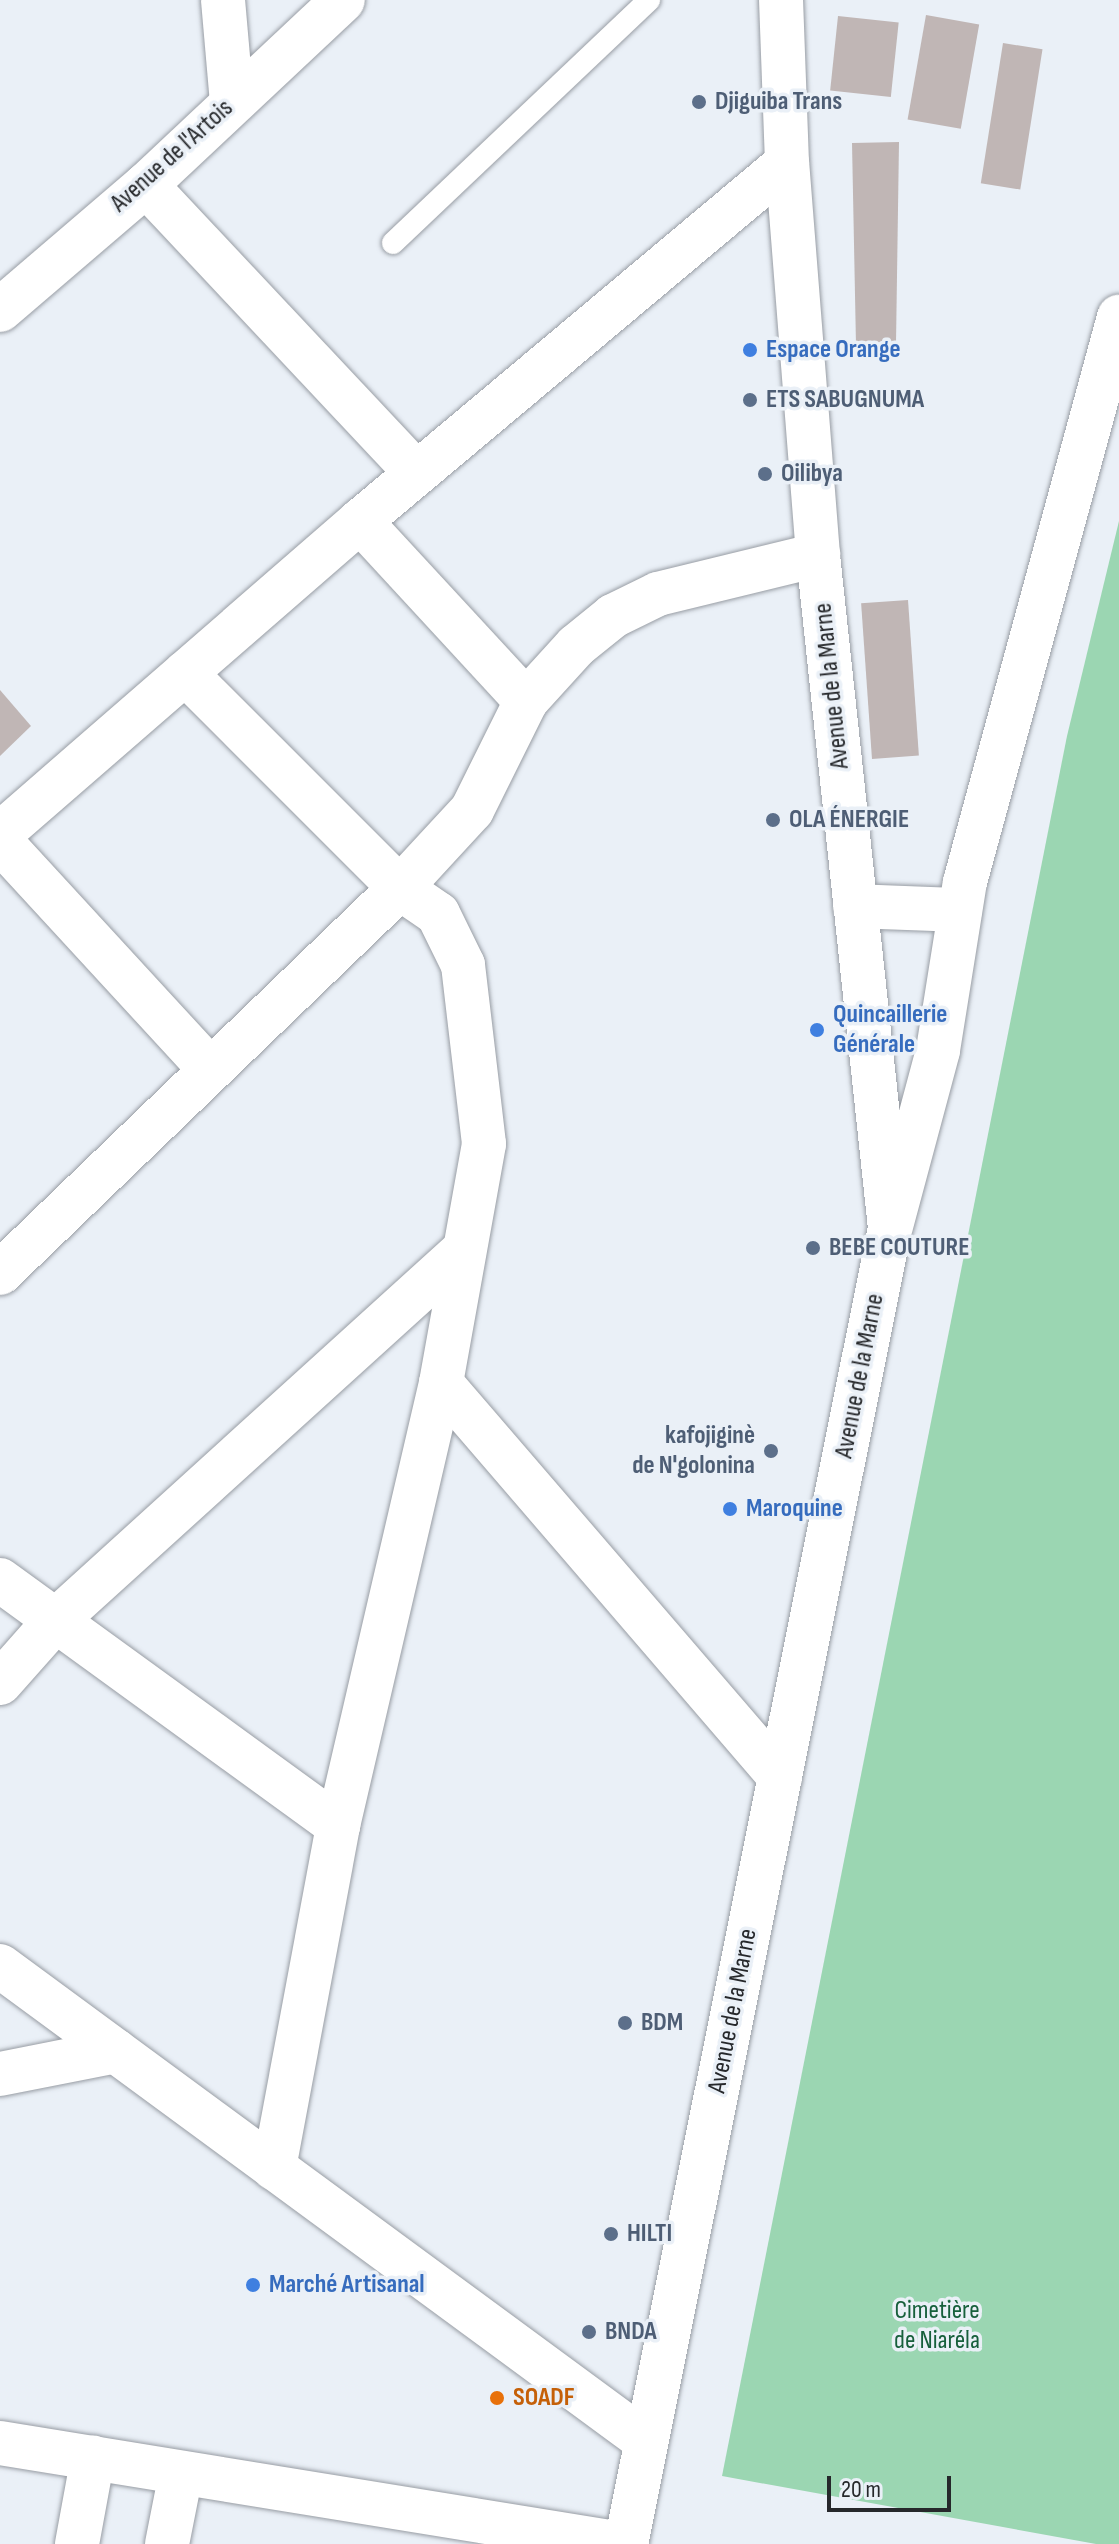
<!DOCTYPE html>
<meta charset="utf-8">
<style>
body{margin:0}
#map{position:relative;width:1119px;height:2544px;overflow:hidden;background:#eaf0f7;font-family:"Sofia Sans Condensed",sans-serif}
div>[style]{position:absolute}
.green>*{inset:0;background:#9bd6b2}
.building>*{inset:0;background:#c0b6b5;transform-origin:0 0}
.roads{filter:drop-shadow(0 0 2px #989da4) drop-shadow(0 0 2px #989da4)}
.lane>*{height:22px;margin:-11px;padding:0 11px;transform-origin:11px;border-radius:11px;background:#fff}
.street>*{height:44px;margin:-22px;padding:0 22px;transform-origin:22px;border-radius:22px;background:#fff}
.secondary>*{height:44px;margin:-22px;padding:0 22px;transform-origin:22px;border-radius:22px;background:#fff}
.dots>*{width:22px;height:22px;translate:-50% -50%;box-sizing:border-box;border:4px solid #eaf0f7;border-radius:50%}
span{translate:-50% -50%;white-space:nowrap;text-align:center;line-height:1.15;-webkit-text-stroke:7px #eaf0f7;paint-order:stroke}
.service-label{font-size:26px;color:#4e5e75;font-weight:700}
.left{translate:0 -50%;text-align:left}
.right{translate:-100% -50%;text-align:right}
.street-label{font-size:26px;color:#26282b}
.shop-label{font-size:26px;color:#366cbe;font-weight:700}
.park-label{font-size:26px;color:#17603c}
.food-label{font-size:26px;color:#c56008;font-weight:700}
.scale{position:absolute;left:827px;top:2476px;width:124px;height:36px;box-sizing:border-box;border:4px solid #26282b;border-top:0;padding-left:10px;font-size:24px;line-height:28px;white-space:nowrap;color:#26282b;-webkit-text-stroke:6px #eaf0f7;paint-order:stroke}
</style>
<div id="map">
<div class="green">
<i style="clip-path:polygon(1119px 521px,1119px 2544px,1096px 2544px,722px 2476px,1067px 736px)"></i>
</div>
<div class="building">
<i style="left:926px;top:15px;width:54px;height:106px;rotate:10deg"></i>
<i style="left:838px;top:16px;width:61px;height:75px;rotate:6deg"></i>
<i style="left:1003px;top:43px;width:40px;height:142px;rotate:9deg"></i>
<i style="clip-path:polygon(899px 142px,896px 343px,856px 345px,852px 143px)"></i>
<i style="left:908px;top:600px;width:156px;height:47px;rotate:86deg"></i>
<i style="clip-path:polygon(0 690px,31px 726px,0 756px)"></i>
</div>
<div class="roads">
<div class="lane">
<i style="left:393px;top:243px;width:353px;rotate:-43.5deg"></i>
</div>
<div class="street">
<i style="left:223px;top:0;width:102px;rotate:85deg"></i>
<i style="left:146px;top:185px;width:395px;rotate:46.8deg"></i>
<i style="left:0;top:310px;width:192px;rotate:-40.6deg"></i>
<i style="left:146px;top:185px;width:270px;rotate:-43.2deg"></i>
<i style="left:360px;top:521px;width:245px;rotate:47.3deg"></i>
<i style="left:185px;top:673px;width:304px;rotate:45deg"></i>
<i style="left:400px;top:888px;width:46px;rotate:34.4deg"></i>
<i style="left:438px;top:914px;width:57px;rotate:63.9deg"></i>
<i style="left:463px;top:965px;width:180px;rotate:83.3deg"></i>
<i style="left:484px;top:1144px;width:243px;rotate:100.2deg"></i>
<i style="left:441px;top:1383px;width:455px;rotate:103.1deg"></i>
<i style="left:338px;top:1826px;width:348px;rotate:100.6deg"></i>
<i style="left:0;top:834px;width:477px;rotate:-41deg"></i>
<i style="left:360px;top:521px;width:557px;rotate:-39.98deg"></i>
<i style="left:0;top:841px;width:310px;rotate:47.4deg"></i>
<i style="left:855px;top:906px;width:105px;rotate:2.2deg"></i>
<i style="left:891px;top:1226px;width:182px;rotate:-75deg"></i>
<i style="left:938px;top:1050px;width:170px;rotate:-80.9deg"></i>
<i style="left:965px;top:882px;width:586px;rotate:-74.75deg"></i>
<i style="left:0;top:1273px;width:555px;rotate:-43.91deg"></i>
<i style="left:400px;top:888px;width:106px;rotate:-47.3deg"></i>
<i style="left:472px;top:810px;width:122px;rotate:-63.6deg"></i>
<i style="left:526px;top:701px;width:74px;rotate:-47.7deg"></i>
<i style="left:576px;top:646px;width:48px;rotate:-39deg"></i>
<i style="left:613px;top:616px;width:50px;rotate:-26.1deg"></i>
<i style="left:658px;top:594px;width:165px;rotate:-13.7deg"></i>
<i style="left:441px;top:1383px;width:520px;rotate:49.29deg"></i>
<i style="left:0;top:1580px;width:418px;rotate:36deg"></i>
<i style="left:0;top:1683px;width:81px;rotate:-48.5deg"></i>
<i style="left:54px;top:1622px;width:554px;rotate:-42.22deg"></i>
<i style="left:0;top:1966px;width:802px;rotate:36.33deg"></i>
<i style="left:0;top:2074px;width:118px;rotate:-11.2deg"></i>
<i style="left:0;top:2443px;width:630px;rotate:9.22deg"></i>
<i style="left:77px;top:2544px;width:88px;rotate:-79.6deg"></i>
<i style="left:167px;top:2544px;width:72px;rotate:-78.8deg"></i>
</div>
<div class="secondary">
<i style="left:626px;top:2544px;width:1342px;rotate:-78.66deg"></i>
<i style="left:890px;top:1228px;width:677px;rotate:-96.11deg"></i>
<i style="left:818px;top:555px;width:393px;rotate:-94.5deg"></i>
<i style="left:787px;top:163px;width:163px;rotate:-92.1deg"></i>
</div>
</div>
<div class="dots">
<i style="left:699px;top:102px;background:#5c6f8a"></i>
<i style="left:750px;top:350px;background:#3f7fe0"></i>
<i style="left:750px;top:400px;background:#5c6f8a"></i>
<i style="left:765px;top:474px;background:#5c6f8a"></i>
<i style="left:773px;top:820px;background:#5c6f8a"></i>
<i style="left:817px;top:1030px;background:#3f7fe0"></i>
<i style="left:813px;top:1248px;background:#5c6f8a"></i>
<i style="left:771px;top:1451px;background:#5c6f8a"></i>
<i style="left:730px;top:1509px;background:#3f7fe0"></i>
<i style="left:625px;top:2023px;background:#5c6f8a"></i>
<i style="left:611px;top:2234px;background:#5c6f8a"></i>
<i style="left:253px;top:2285px;background:#3f7fe0"></i>
<i style="left:589px;top:2332px;background:#5c6f8a"></i>
<i style="left:497px;top:2398px;background:#e8710a"></i>
</div>
<div class="service-label">
<span class="left" style="left:715px;top:102px">Djiguiba Trans</span>
<span class="left" style="left:766px;top:400px">ETS SABUGNUMA</span>
<span class="left" style="left:781px;top:474px">Oilibya</span>
<span class="left" style="left:789px;top:820px">OLA ÉNERGIE</span>
<span class="left" style="left:829px;top:1248px">BEBE COUTURE</span>
<span class="right" style="left:755px;top:1451px">kafojiginè<br>de N'golonina</span>
<span class="left" style="left:641px;top:2023px">BDM</span>
<span class="left" style="left:627px;top:2234px">HILTI</span>
<span class="left" style="left:605px;top:2332px">BNDA</span>
</div>
<div class="street-label">
<span style="left:172px;top:156px;rotate:-42deg">Avenue de l'Artois</span>
<span style="left:832px;top:686px;rotate:-96deg">Avenue de la Marne</span>
<span style="left:860px;top:1376px;rotate:-79deg">Avenue de la Marne</span>
<span style="left:733px;top:2011px;rotate:-79deg">Avenue de la Marne</span>
</div>
<div class="shop-label">
<span class="left" style="left:766px;top:350px">Espace Orange</span>
<span class="left" style="left:833px;top:1030px">Quincaillerie<br>Générale</span>
<span class="left" style="left:746px;top:1509px">Maroquine</span>
<span class="left" style="left:269px;top:2285px">Marché Artisanal</span>
</div>
<div class="park-label">
<span style="left:937px;top:2326px">Cimetière<br>de Niaréla</span>
</div>
<div class="food-label">
<span class="left" style="left:513px;top:2398px">SOADF</span>
</div>
<div class="scale">20 m</div>
</div>
